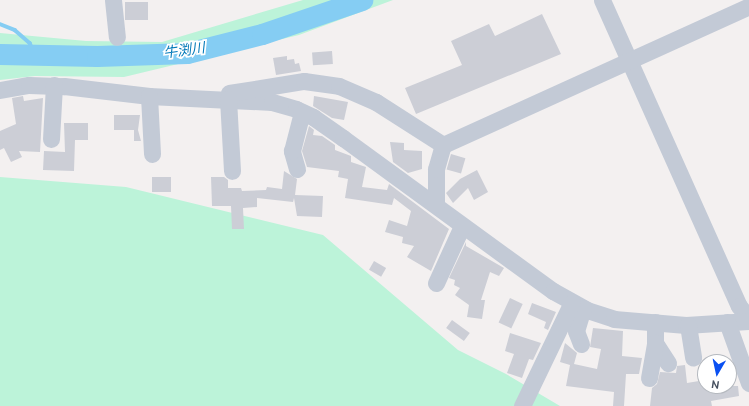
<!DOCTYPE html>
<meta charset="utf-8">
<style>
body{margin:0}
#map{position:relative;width:749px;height:406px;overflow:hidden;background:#f3f0f0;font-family:Ubuntu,"Noto Sans JP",sans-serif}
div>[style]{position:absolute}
.green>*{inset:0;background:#bcf3d9}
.stream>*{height:3.5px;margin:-1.75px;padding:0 1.75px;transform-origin:1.75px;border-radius:1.75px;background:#85cdf3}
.river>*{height:21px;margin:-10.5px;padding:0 10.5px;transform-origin:10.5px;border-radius:10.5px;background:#85cdf3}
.building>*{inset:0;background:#ccced6;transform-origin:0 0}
.minor>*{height:17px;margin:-8.5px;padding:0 8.5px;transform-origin:8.5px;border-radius:8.5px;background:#c3cad6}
span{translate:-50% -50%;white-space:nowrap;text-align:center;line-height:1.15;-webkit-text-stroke:3.5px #fff;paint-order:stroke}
.water-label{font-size:14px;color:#0178b8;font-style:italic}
.north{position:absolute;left:697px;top:354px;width:40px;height:40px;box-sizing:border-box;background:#fff;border:1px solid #b5b9bf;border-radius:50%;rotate:189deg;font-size:11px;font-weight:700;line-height:16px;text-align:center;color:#46505f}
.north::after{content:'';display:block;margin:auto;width:14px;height:18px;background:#0a50f2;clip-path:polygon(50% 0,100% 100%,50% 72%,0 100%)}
</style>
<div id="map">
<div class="green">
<i style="clip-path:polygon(303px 0,393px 0,299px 35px,124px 77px,35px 76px,0 80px,0 33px,86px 41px,162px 42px)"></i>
<i style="clip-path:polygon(0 177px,126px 187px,323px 235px,458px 350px,506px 374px,560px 406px,0 406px)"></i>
</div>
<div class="stream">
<i style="left:0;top:24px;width:16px;rotate:22deg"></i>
<i style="left:15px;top:30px;width:20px;rotate:41deg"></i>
<i style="left:30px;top:43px;width:13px;rotate:67deg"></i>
</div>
<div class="river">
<i style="left:0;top:54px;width:97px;rotate:1.2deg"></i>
<i style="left:97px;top:56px;width:90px;rotate:-1.9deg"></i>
<i style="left:187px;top:53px;width:77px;rotate:-14.2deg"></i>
<i style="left:262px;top:34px;width:106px;rotate:-18.8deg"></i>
</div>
<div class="building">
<i style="left:125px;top:2px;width:23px;height:18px"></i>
<i style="clip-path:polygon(542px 14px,561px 54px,416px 114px,405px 88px,462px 65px,451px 41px,489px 24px,495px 36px)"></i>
<i style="left:332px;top:51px;width:13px;height:20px;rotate:86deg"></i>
<i style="clip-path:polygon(287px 56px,287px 60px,294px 59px,295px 64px,299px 63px,301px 71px,276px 75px,273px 58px)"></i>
<i style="clip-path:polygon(23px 96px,24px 101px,43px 98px,40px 152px,19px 151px,22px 157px,11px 162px,4px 148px,0 150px,0 131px,16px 124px,12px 98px)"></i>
<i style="clip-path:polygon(314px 96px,348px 102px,344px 120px,332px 118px,313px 106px)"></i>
<i style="clip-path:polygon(114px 115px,140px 115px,138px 130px,141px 141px,134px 141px,134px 130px,114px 130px)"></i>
<i style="clip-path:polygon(64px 123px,88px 123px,88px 140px,75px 140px,74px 171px,43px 170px,44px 151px,65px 152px)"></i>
<i style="clip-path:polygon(309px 126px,314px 130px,313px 135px,322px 136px,335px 145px,335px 150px,351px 156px,351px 162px,366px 167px,362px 187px,387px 190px,389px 184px,449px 229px,431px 271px,407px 257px,414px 246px,402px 243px,403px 237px,385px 232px,389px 220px,407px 226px,411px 211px,394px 198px,392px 205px,345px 198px,348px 179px,338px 177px,339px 171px,307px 167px,302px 151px)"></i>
<i style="clip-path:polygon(390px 142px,404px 143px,404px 150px,422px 151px,422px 169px,408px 173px,393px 162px)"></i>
<i style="left:451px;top:154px;width:15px;height:16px;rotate:16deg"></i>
<i style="clip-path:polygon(477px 170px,488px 192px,474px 200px,468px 188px,453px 203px,446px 193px,460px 179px)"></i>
<i style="clip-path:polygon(284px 171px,297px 179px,295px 195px,323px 196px,322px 217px,297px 216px,294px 198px,293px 202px,257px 198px,257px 207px,243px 208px,244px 229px,232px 229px,231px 206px,212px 206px,211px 177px,224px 177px,228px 180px,228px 188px,241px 188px,242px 191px,266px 190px,267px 187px,282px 189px)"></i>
<i style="left:152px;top:177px;width:19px;height:15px"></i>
<i style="clip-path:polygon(466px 242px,466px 246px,504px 268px,499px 276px,490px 272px,481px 300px,485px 300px,482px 319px,467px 317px,469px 305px,455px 295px,460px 288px,454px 285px,455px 280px,449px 278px)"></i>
<i style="left:374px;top:261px;width:14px;height:10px;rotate:30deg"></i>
<i style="left:510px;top:298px;width:14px;height:27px;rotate:25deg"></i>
<i style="clip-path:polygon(532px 303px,556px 312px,548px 330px,544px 328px,546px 322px,528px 314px)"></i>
<i style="left:452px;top:320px;width:22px;height:10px;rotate:36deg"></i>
<i style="clip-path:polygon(593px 328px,623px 331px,622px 356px,642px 358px,639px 374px,626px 374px,624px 406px,613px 406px,614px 392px,566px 386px,570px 365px,560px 362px,565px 343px,577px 353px,574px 364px,597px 369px,601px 349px,590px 347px)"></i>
<i style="clip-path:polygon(510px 333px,541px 343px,533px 360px,529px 359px,522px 378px,507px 373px,514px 354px,505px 351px)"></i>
<i style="clip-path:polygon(685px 365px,687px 383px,705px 380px,705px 386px,738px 386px,739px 396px,711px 401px,712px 406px,650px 406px,652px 388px,657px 384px,660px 372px,676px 373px,677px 366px)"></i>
</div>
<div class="minor">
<i style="left:113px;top:0;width:37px;rotate:84deg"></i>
<i style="left:602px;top:0;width:335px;rotate:65.9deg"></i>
<i style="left:739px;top:306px;width:16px;rotate:52deg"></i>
<i style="left:0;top:90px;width:29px;rotate:-10deg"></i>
<i style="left:29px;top:85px;width:35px;rotate:2deg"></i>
<i style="left:64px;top:86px;width:86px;rotate:6.7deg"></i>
<i style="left:149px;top:96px;width:123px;rotate:2.8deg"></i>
<i style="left:272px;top:102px;width:25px;rotate:16deg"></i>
<i style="left:296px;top:109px;width:19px;rotate:25deg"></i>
<i style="left:313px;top:117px;width:37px;rotate:35deg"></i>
<i style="left:343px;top:138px;width:260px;rotate:36.1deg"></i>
<i style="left:553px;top:291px;width:39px;rotate:29deg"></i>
<i style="left:587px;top:310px;width:28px;rotate:18deg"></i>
<i style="left:614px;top:319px;width:72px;rotate:4.8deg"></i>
<i style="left:686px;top:325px;width:63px;rotate:-3.6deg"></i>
<i style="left:229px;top:93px;width:76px;rotate:-9.1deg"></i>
<i style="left:304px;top:81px;width:35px;rotate:8deg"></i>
<i style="left:339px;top:86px;width:40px;rotate:23.4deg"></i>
<i style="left:376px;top:102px;width:80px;rotate:32.7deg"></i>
<i style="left:149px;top:96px;width:58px;rotate:87deg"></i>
<i style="left:228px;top:99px;width:72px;rotate:86.8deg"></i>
<i style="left:51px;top:139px;width:54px;rotate:-86.8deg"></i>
<i style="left:443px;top:145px;width:336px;rotate:-24.4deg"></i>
<i style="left:297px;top:169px;width:19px;rotate:-106deg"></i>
<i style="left:292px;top:151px;width:40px;rotate:-75.6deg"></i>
<i style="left:436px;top:204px;width:35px;rotate:-90deg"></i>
<i style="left:436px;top:169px;width:25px;rotate:-74deg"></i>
<i style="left:436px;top:283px;width:63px;rotate:-65.5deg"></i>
<i style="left:655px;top:322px;width:21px;rotate:90deg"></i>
<i style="left:655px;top:343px;width:24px;rotate:57deg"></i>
<i style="left:727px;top:322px;width:65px;rotate:70.2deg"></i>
<i style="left:688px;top:325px;width:33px;rotate:81deg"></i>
<i style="left:581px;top:344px;width:14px;rotate:-111deg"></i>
<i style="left:576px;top:331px;width:24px;rotate:-73deg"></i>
<i style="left:649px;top:378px;width:36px;rotate:-80deg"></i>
<i style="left:522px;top:406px;width:115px;rotate:-64.3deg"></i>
</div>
<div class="water-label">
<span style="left:184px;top:50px;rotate:-8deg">牛渕川</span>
</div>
<div class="north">N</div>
</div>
